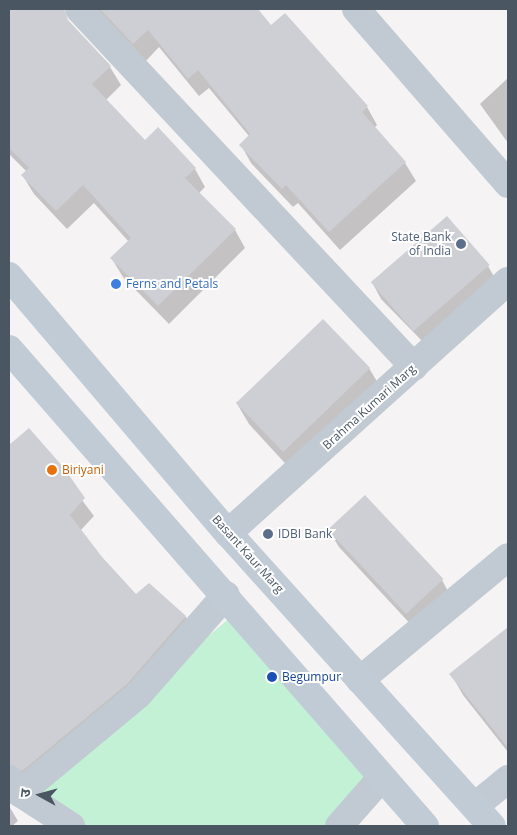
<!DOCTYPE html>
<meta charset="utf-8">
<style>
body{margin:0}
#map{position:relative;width:517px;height:835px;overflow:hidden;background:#f5f3f3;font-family:"Open Sans","Noto Sans Devanagari",sans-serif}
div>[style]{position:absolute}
.green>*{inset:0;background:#c3f1d5}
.shadow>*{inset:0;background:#0003}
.building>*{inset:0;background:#cdcfd5;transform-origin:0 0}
.street>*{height:28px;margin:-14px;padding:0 14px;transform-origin:14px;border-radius:14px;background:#c1cad2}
.secondary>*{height:28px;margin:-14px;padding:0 14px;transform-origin:14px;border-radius:14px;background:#c1cbd6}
.dots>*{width:14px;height:14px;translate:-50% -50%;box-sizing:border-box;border:2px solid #fff;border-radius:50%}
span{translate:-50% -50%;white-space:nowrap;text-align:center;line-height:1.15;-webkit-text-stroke:4px #fff;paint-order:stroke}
.service-label{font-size:12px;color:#4e5e75}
.right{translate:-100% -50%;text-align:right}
.left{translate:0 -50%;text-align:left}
.shop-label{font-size:12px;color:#366cbe}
.street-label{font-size:12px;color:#4a5661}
.food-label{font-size:12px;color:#c56008}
.transit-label{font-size:12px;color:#164399}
.frame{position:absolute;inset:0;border:10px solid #4a5661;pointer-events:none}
.north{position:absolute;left:15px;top:770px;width:50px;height:50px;-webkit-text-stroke:4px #fff;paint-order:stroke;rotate:277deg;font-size:14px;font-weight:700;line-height:20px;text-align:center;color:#4a5661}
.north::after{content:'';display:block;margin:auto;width:18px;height:22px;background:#4a5661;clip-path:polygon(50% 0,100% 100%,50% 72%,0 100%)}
</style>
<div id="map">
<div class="green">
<i style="clip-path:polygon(237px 612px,382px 777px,339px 826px,71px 826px,20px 793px)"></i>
</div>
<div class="shadow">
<i style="clip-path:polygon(9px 9px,47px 9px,110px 67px,121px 85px,106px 100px,145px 141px,195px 169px,205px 187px,199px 193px,235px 230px,245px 248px,169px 324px,123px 277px,112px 259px,129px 242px,94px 203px,67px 229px,34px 194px,23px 176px,27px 172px,9px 154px)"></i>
<i style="clip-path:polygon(96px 9px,257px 9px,271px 27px,367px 107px,377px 125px,374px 128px,405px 163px,416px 181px,340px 250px,298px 203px,293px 207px,251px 163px,241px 145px,249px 136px,209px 88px,199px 96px,159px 47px,145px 62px)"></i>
<i style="clip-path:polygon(508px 78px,508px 143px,480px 104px)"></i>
<i style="clip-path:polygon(488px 266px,497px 282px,426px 345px,381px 299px,372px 282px)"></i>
<i style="clip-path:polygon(369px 368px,382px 390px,293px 472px,249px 424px,236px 402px)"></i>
<i style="clip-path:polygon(29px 430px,94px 516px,80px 531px,101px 557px,136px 595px,149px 584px,186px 617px,195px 634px,136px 700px,9px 783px,9px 446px)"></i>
<i style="clip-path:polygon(329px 531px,442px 580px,451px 597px,415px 629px,339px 547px)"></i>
<i style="clip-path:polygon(508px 628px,508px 752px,463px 695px,451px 674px)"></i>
<i style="clip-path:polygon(9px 806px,18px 821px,12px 826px,9px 826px)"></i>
</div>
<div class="building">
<i style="clip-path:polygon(9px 9px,64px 9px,68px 20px,111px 66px,92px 84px,145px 140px,158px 127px,196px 168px,185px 178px,236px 229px,158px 306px,110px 258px,131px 238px,83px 185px,56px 211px,21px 175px,29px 168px,9px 148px)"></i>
<i style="clip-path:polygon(100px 9px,258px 9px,271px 25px,285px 13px,368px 106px,362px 112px,406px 162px,329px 232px,286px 185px,282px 189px,239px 145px,250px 134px,198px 70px,188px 79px,148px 30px,133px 44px)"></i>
<i style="left:447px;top:216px;width:65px;height:101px;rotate:49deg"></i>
<i style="left:323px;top:319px;width:68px;height:121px;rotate:46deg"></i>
<i style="clip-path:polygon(29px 428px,64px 468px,85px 498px,70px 515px,102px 557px,136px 594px,149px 583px,186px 616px,127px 684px,22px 771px,9px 764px,9px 445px)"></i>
<i style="left:365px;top:495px;width:115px;height:51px;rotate:47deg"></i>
<i style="clip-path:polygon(508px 627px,508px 748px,449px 674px)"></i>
</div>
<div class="street">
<i style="left:79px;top:9px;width:490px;rotate:46.9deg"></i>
<i style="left:356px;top:9px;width:232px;rotate:49deg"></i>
<i style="left:228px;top:533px;width:377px;rotate:-42deg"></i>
<i style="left:360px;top:680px;width:192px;rotate:-39.7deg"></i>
<i style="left:9px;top:779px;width:18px;rotate:52deg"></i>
<i style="left:20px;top:793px;width:61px;rotate:32.9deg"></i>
<i style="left:20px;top:793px;width:153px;rotate:-39.7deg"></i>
<i style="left:138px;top:695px;width:133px;rotate:-48.7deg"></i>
<i style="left:475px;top:806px;width:43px;rotate:-39.3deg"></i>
<i style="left:339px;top:826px;width:65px;rotate:-48.7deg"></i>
</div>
<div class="secondary">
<i style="left:9px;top:276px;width:338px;rotate:49.6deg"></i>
<i style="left:228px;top:533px;width:394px;rotate:48deg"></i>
<i style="left:9px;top:349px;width:633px;rotate:48.91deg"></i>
</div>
<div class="dots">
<i style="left:461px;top:244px;background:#5c6f8a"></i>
<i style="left:116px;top:284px;background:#3f7fe0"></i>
<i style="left:52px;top:470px;background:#e8710a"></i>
<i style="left:268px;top:534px;background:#5c6f8a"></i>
<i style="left:272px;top:677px;background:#1a4fb4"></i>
</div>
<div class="service-label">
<span class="right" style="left:451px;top:244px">State Bank<br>of India</span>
<span class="left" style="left:278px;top:534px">IDBI Bank</span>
</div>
<div class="shop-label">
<span class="left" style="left:126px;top:284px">Ferns and Petals</span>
</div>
<div class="street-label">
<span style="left:369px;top:407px;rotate:-42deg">Brahma Kumari Marg</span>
<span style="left:248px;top:554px;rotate:48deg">Basant Kaur Marg</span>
</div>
<div class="food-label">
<span class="left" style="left:62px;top:470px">Biriyani</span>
</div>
<div class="transit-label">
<span class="left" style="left:282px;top:677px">Begumpur</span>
</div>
<div class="frame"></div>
<div class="north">उ</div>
</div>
